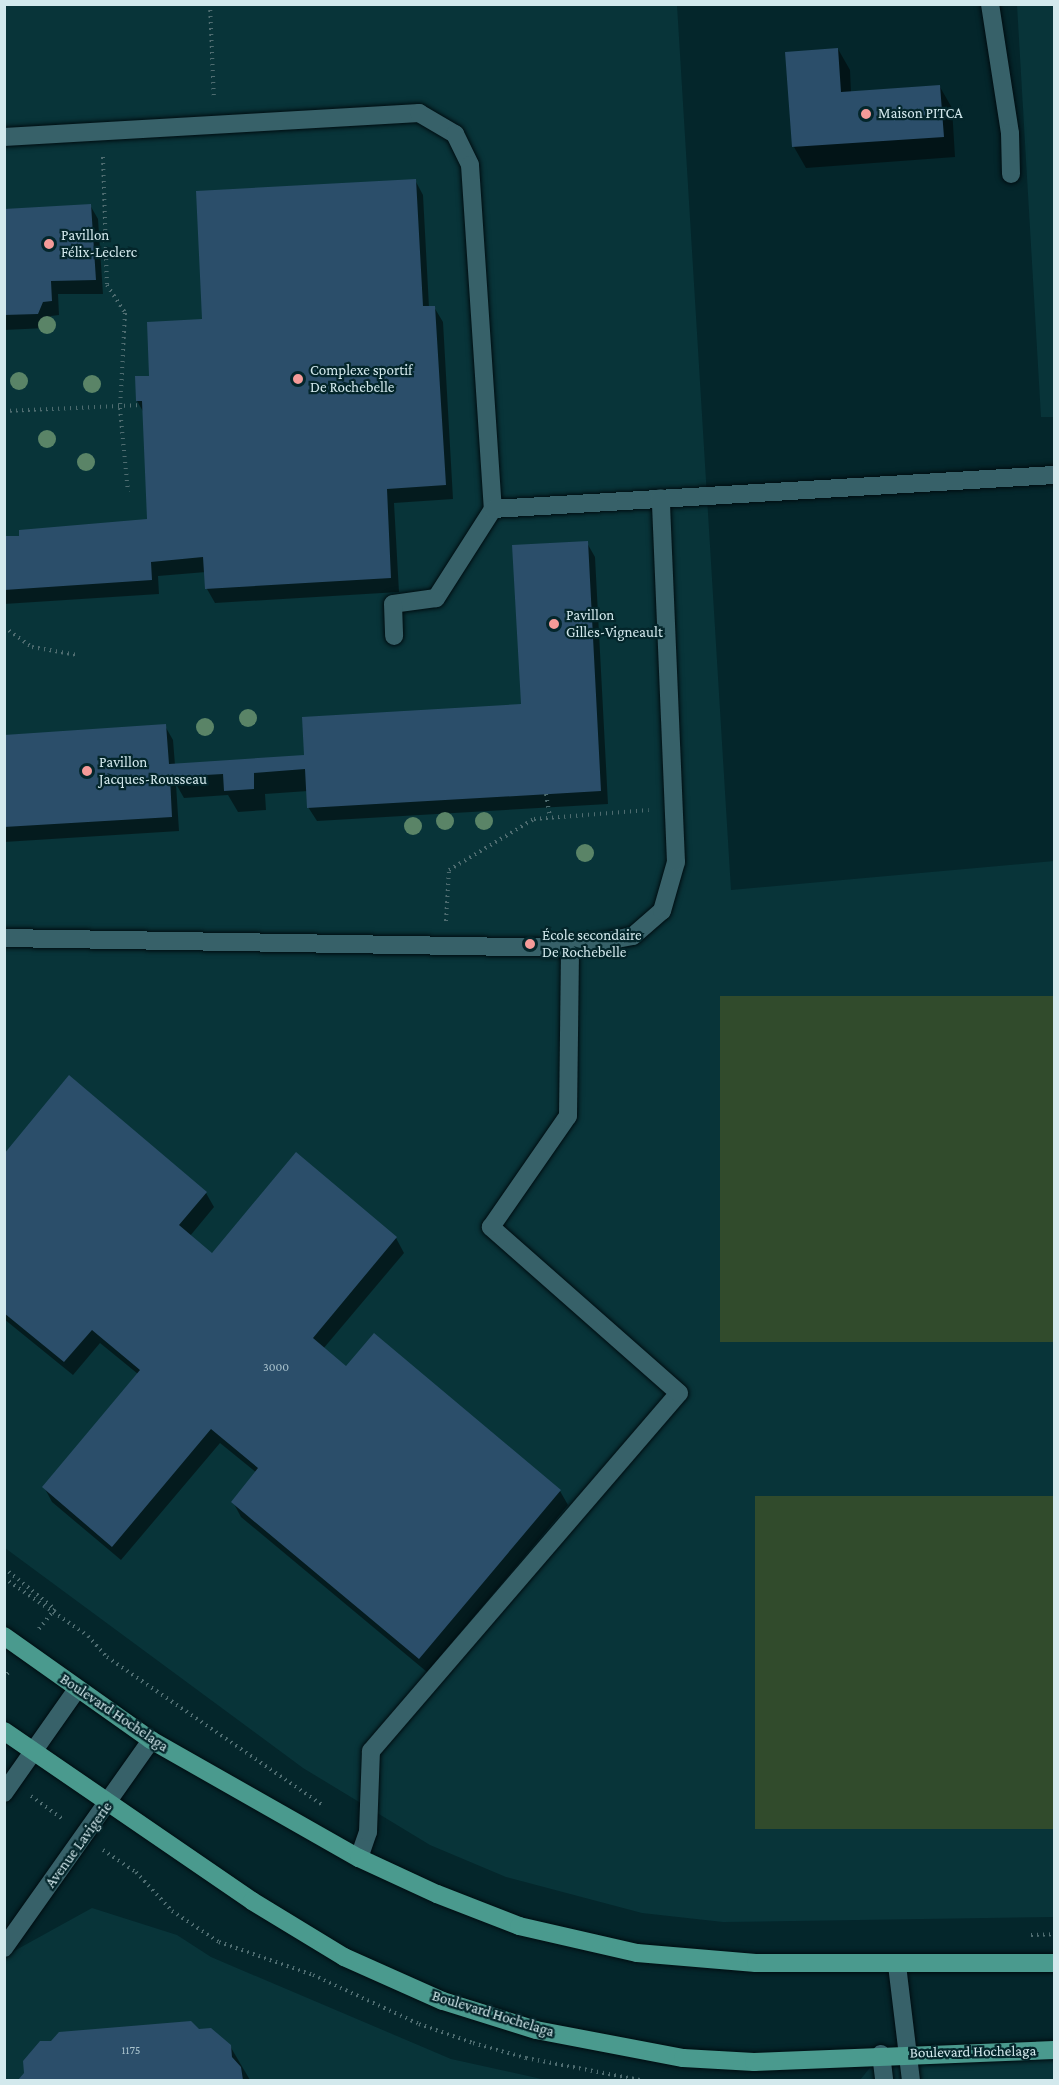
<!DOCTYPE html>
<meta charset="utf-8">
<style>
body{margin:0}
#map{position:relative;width:1059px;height:2085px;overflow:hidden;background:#04262b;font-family:"Crimson Pro",serif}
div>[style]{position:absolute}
.built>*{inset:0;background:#083439}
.green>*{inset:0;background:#314b2c;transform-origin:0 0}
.shadow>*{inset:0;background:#0007}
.building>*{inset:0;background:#2b4e6a}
.path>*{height:4px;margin-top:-2px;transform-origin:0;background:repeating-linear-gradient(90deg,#4e6c70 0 1.5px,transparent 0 6px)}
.roads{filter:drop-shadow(0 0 2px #000d11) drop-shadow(0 0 2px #000d11)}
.minor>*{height:18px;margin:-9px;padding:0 9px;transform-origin:9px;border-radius:9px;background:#376169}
.major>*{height:18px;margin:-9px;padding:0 9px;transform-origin:9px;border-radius:9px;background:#4a9a8e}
.trees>*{width:18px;height:18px;margin:-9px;border-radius:50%;background:#5a8467}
.dots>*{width:16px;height:16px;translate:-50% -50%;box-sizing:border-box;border:3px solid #04262b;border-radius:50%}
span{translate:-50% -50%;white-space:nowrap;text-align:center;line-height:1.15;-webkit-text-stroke:4.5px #04262b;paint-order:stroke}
.number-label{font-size:12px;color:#a9c2cc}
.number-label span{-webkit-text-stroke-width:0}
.poi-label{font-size:15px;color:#d3e9ed}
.left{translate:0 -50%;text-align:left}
.street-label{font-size:15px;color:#d3e9ed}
.frame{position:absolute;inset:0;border:6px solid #d3e9ed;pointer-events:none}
</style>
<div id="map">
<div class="built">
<i style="clip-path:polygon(5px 5px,677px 5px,731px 890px,1054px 861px,1054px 1917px,723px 1922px,642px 1913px,506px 1877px,430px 1845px,303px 1768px,5px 1548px)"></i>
<i style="clip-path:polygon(1017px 5px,1054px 5px,1054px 417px,1041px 417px)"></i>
<i style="clip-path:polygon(92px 1908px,177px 1935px,211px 1957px,451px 2059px,546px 2080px,5px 2080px,5px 1956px)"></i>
<i style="clip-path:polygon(1054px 2050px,1054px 2080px,860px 2080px,881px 2054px)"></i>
</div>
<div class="green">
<i style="left:1054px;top:996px;width:346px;height:334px;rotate:90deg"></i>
<i style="left:1054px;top:1496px;width:333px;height:299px;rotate:90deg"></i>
</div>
<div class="shadow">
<i style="clip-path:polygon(838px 49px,850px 70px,851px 93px,940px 87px,952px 108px,955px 157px,806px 168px,794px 147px)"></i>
<i style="clip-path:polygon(415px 180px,423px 195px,429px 307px,434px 307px,443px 322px,453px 499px,394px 503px,399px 592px,215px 603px,207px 589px,206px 572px,158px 576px,159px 594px,4px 604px,4px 538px,149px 521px,144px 413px,137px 401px,136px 378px,151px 377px,204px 320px)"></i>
<i style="clip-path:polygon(90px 205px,98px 219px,103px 294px,58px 294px,59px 315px,51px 316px,46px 328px,4px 330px,4px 210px)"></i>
<i style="clip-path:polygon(587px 543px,595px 557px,608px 804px,317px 821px,308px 807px,308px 791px,265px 794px,266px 810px,238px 812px,228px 795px,184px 798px,176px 784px,179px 831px,4px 842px,4px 736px,165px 726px,173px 740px,175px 765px,306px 756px,522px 705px)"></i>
<i style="clip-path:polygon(296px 1155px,396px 1238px,404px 1253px,323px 1349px,346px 1368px,560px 1491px,568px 1505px,427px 1672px,241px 1517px,233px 1502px,257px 1473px,220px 1443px,121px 1560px,52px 1502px,44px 1487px,138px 1374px,100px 1343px,73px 1375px,4px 1319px,4px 1156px,206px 1193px,214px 1207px,190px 1236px,212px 1255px)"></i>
<i style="clip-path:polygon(199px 2031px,230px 2046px,250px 2080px,20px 2080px,26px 2073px)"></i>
</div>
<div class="building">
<i style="clip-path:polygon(838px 48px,841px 92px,940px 85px,944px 137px,792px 147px,785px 52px)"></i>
<i style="clip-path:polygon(416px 179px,423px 306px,435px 306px,446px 485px,387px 489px,391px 578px,205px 589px,203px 557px,151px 562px,152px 580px,4px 590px,4px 536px,19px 536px,19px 530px,147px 519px,142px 401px,136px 401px,135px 376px,149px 376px,147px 322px,202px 319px,196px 191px)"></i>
<i style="clip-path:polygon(91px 204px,96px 280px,51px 281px,52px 301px,43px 302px,38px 314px,4px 315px,4px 209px)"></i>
<i style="clip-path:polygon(588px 541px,601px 791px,307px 808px,305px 769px,254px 773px,254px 789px,224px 791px,223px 774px,170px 777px,172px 817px,4px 827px,4px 735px,166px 724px,169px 764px,304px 755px,302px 717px,521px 704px,512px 545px)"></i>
<i style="clip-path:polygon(69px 1075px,207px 1192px,179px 1225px,212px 1253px,296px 1152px,397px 1237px,313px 1338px,346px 1366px,374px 1333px,561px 1490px,419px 1659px,231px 1502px,258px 1468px,211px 1429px,112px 1547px,42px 1487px,140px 1370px,92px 1330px,64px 1362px,4px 1313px,4px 1154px)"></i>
<i style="clip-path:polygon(191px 2021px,199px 2029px,211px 2028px,231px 2045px,232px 2057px,241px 2067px,243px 2080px,18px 2080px,24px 2073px,23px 2061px,40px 2041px,51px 2041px,59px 2032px)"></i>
</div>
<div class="path">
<i style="left:210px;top:4px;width:96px;rotate:87.6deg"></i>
<i style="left:103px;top:157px;width:128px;rotate:88.2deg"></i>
<i style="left:107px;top:285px;width:33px;rotate:57deg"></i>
<i style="left:125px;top:313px;width:95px;rotate:93deg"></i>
<i style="left:120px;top:408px;width:84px;rotate:84.6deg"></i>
<i style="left:4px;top:411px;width:138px;rotate:-2.5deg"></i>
<i style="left:4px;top:627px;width:34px;rotate:36deg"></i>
<i style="left:32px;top:647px;width:46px;rotate:10.1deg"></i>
<i style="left:546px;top:794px;width:23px;rotate:80deg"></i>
<i style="left:446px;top:921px;width:51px;rotate:-86.6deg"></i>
<i style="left:449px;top:870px;width:99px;rotate:-31deg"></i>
<i style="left:534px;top:819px;width:115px;rotate:-4.5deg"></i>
<i style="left:4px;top:1568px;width:65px;rotate:38.8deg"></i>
<i style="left:55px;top:1609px;width:27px;rotate:129deg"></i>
<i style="left:4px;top:1578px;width:102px;rotate:34.6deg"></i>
<i style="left:88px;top:1636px;width:28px;rotate:48deg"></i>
<i style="left:107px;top:1657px;width:263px;rotate:34.5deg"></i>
<i style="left:4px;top:1679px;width:9px;rotate:-58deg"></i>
<i style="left:31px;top:1796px;width:41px;rotate:36deg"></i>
<i style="left:103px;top:1850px;width:40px;rotate:34deg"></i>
<i style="left:136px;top:1872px;width:53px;rotate:47.3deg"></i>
<i style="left:172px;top:1911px;width:56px;rotate:33.4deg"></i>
<i style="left:219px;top:1942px;width:100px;rotate:19.3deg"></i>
<i style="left:313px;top:1975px;width:117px;rotate:24.8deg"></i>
<i style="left:419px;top:2024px;width:57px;rotate:19.4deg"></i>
<i style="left:473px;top:2043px;width:55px;rotate:15.8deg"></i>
<i style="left:526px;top:2058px;width:116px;rotate:10.9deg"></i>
<i style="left:1031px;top:1935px;width:23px;rotate:-2deg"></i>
</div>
<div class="roads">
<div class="minor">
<i style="left:990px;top:4px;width:131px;rotate:81.2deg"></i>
<i style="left:1010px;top:133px;width:41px;rotate:88.6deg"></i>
<i style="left:4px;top:137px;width:416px;rotate:-3.3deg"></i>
<i style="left:419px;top:113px;width:42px;rotate:30.3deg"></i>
<i style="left:455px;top:134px;width:34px;rotate:64deg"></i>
<i style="left:470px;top:165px;width:345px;rotate:86.2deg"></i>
<i style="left:493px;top:509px;width:106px;rotate:122.6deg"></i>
<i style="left:436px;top:598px;width:43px;rotate:172.1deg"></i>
<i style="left:393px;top:604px;width:32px;rotate:88deg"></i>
<i style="left:493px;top:509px;width:562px;rotate:-3.47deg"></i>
<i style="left:4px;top:938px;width:566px;rotate:1.01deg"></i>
<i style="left:4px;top:1793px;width:127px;rotate:-54.9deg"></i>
<i style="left:359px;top:1858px;width:28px;rotate:-71deg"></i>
<i style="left:368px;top:1832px;width:81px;rotate:-87.9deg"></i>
<i style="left:371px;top:1751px;width:472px;rotate:-49.3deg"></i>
<i style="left:679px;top:1393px;width:251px;rotate:-138.6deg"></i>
<i style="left:491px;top:1227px;width:135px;rotate:-55.3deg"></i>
<i style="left:568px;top:1116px;width:168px;rotate:-89.3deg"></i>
<i style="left:570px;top:948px;width:64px;rotate:-10.8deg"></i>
<i style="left:633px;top:936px;width:38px;rotate:-41deg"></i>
<i style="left:662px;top:911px;width:51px;rotate:-74.1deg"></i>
<i style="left:676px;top:862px;width:364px;rotate:-92.4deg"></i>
<i style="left:4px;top:1948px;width:255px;rotate:-54.7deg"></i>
<i style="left:897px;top:1965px;width:116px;rotate:83.1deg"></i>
<i style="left:881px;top:2054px;width:26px;rotate:83deg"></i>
</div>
<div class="major">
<i style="left:4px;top:1636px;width:180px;rotate:35.3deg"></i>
<i style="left:151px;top:1740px;width:239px;rotate:29.6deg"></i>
<i style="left:359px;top:1858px;width:86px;rotate:24.8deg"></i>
<i style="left:437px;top:1894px;width:88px;rotate:21.3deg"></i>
<i style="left:519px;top:1926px;width:121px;rotate:12.9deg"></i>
<i style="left:637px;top:1953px;width:119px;rotate:4.8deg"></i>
<i style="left:756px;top:1963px;width:298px"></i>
<i style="left:4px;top:1731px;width:301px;rotate:34.4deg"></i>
<i style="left:252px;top:1901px;width:108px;rotate:31.3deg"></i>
<i style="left:344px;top:1957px;width:108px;rotate:24deg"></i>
<i style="left:443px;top:2001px;width:97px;rotate:17.3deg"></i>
<i style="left:536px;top:2030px;width:150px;rotate:10.8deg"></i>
<i style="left:683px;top:2058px;width:71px;rotate:3.2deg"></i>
<i style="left:754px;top:2062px;width:300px;rotate:-2.3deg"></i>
</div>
</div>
<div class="trees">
<i style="left:47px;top:325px"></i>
<i style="left:19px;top:381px"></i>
<i style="left:92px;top:384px"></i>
<i style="left:47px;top:439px"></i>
<i style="left:86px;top:462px"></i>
<i style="left:248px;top:718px"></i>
<i style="left:205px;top:727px"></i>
<i style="left:445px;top:821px"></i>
<i style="left:484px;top:821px"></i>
<i style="left:413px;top:826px"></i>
<i style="left:585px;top:853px"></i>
</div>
<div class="dots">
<i style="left:866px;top:114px;background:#f59b99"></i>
<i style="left:49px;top:244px;background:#f59b99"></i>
<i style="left:298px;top:379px;background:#f59b99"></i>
<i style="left:554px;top:624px;background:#f59b99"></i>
<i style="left:87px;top:771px;background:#f59b99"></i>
<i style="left:530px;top:944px;background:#f59b99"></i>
</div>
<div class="number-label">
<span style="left:276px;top:1368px">3000</span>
<span style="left:131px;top:2051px">1175</span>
</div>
<div class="poi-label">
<span class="left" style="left:878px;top:114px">Maison PITCA</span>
<span class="left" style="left:61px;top:244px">Pavillon<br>Félix-Leclerc</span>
<span class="left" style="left:310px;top:379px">Complexe sportif<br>De Rochebelle</span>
<span class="left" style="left:566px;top:624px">Pavillon<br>Gilles-Vigneault</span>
<span class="left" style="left:99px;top:771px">Pavillon<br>Jacques-Rousseau</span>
<span class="left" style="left:542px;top:944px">École secondaire<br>De Rochebelle</span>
</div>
<div class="street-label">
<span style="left:114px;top:1713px;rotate:34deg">Boulevard Hochelaga</span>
<span style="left:79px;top:1845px;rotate:-54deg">Avenue Lavigerie</span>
<span style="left:493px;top:2014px;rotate:17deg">Boulevard Hochelaga</span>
<span style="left:973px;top:2052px;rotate:-1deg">Boulevard Hochelaga</span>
</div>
<div class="frame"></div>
</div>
